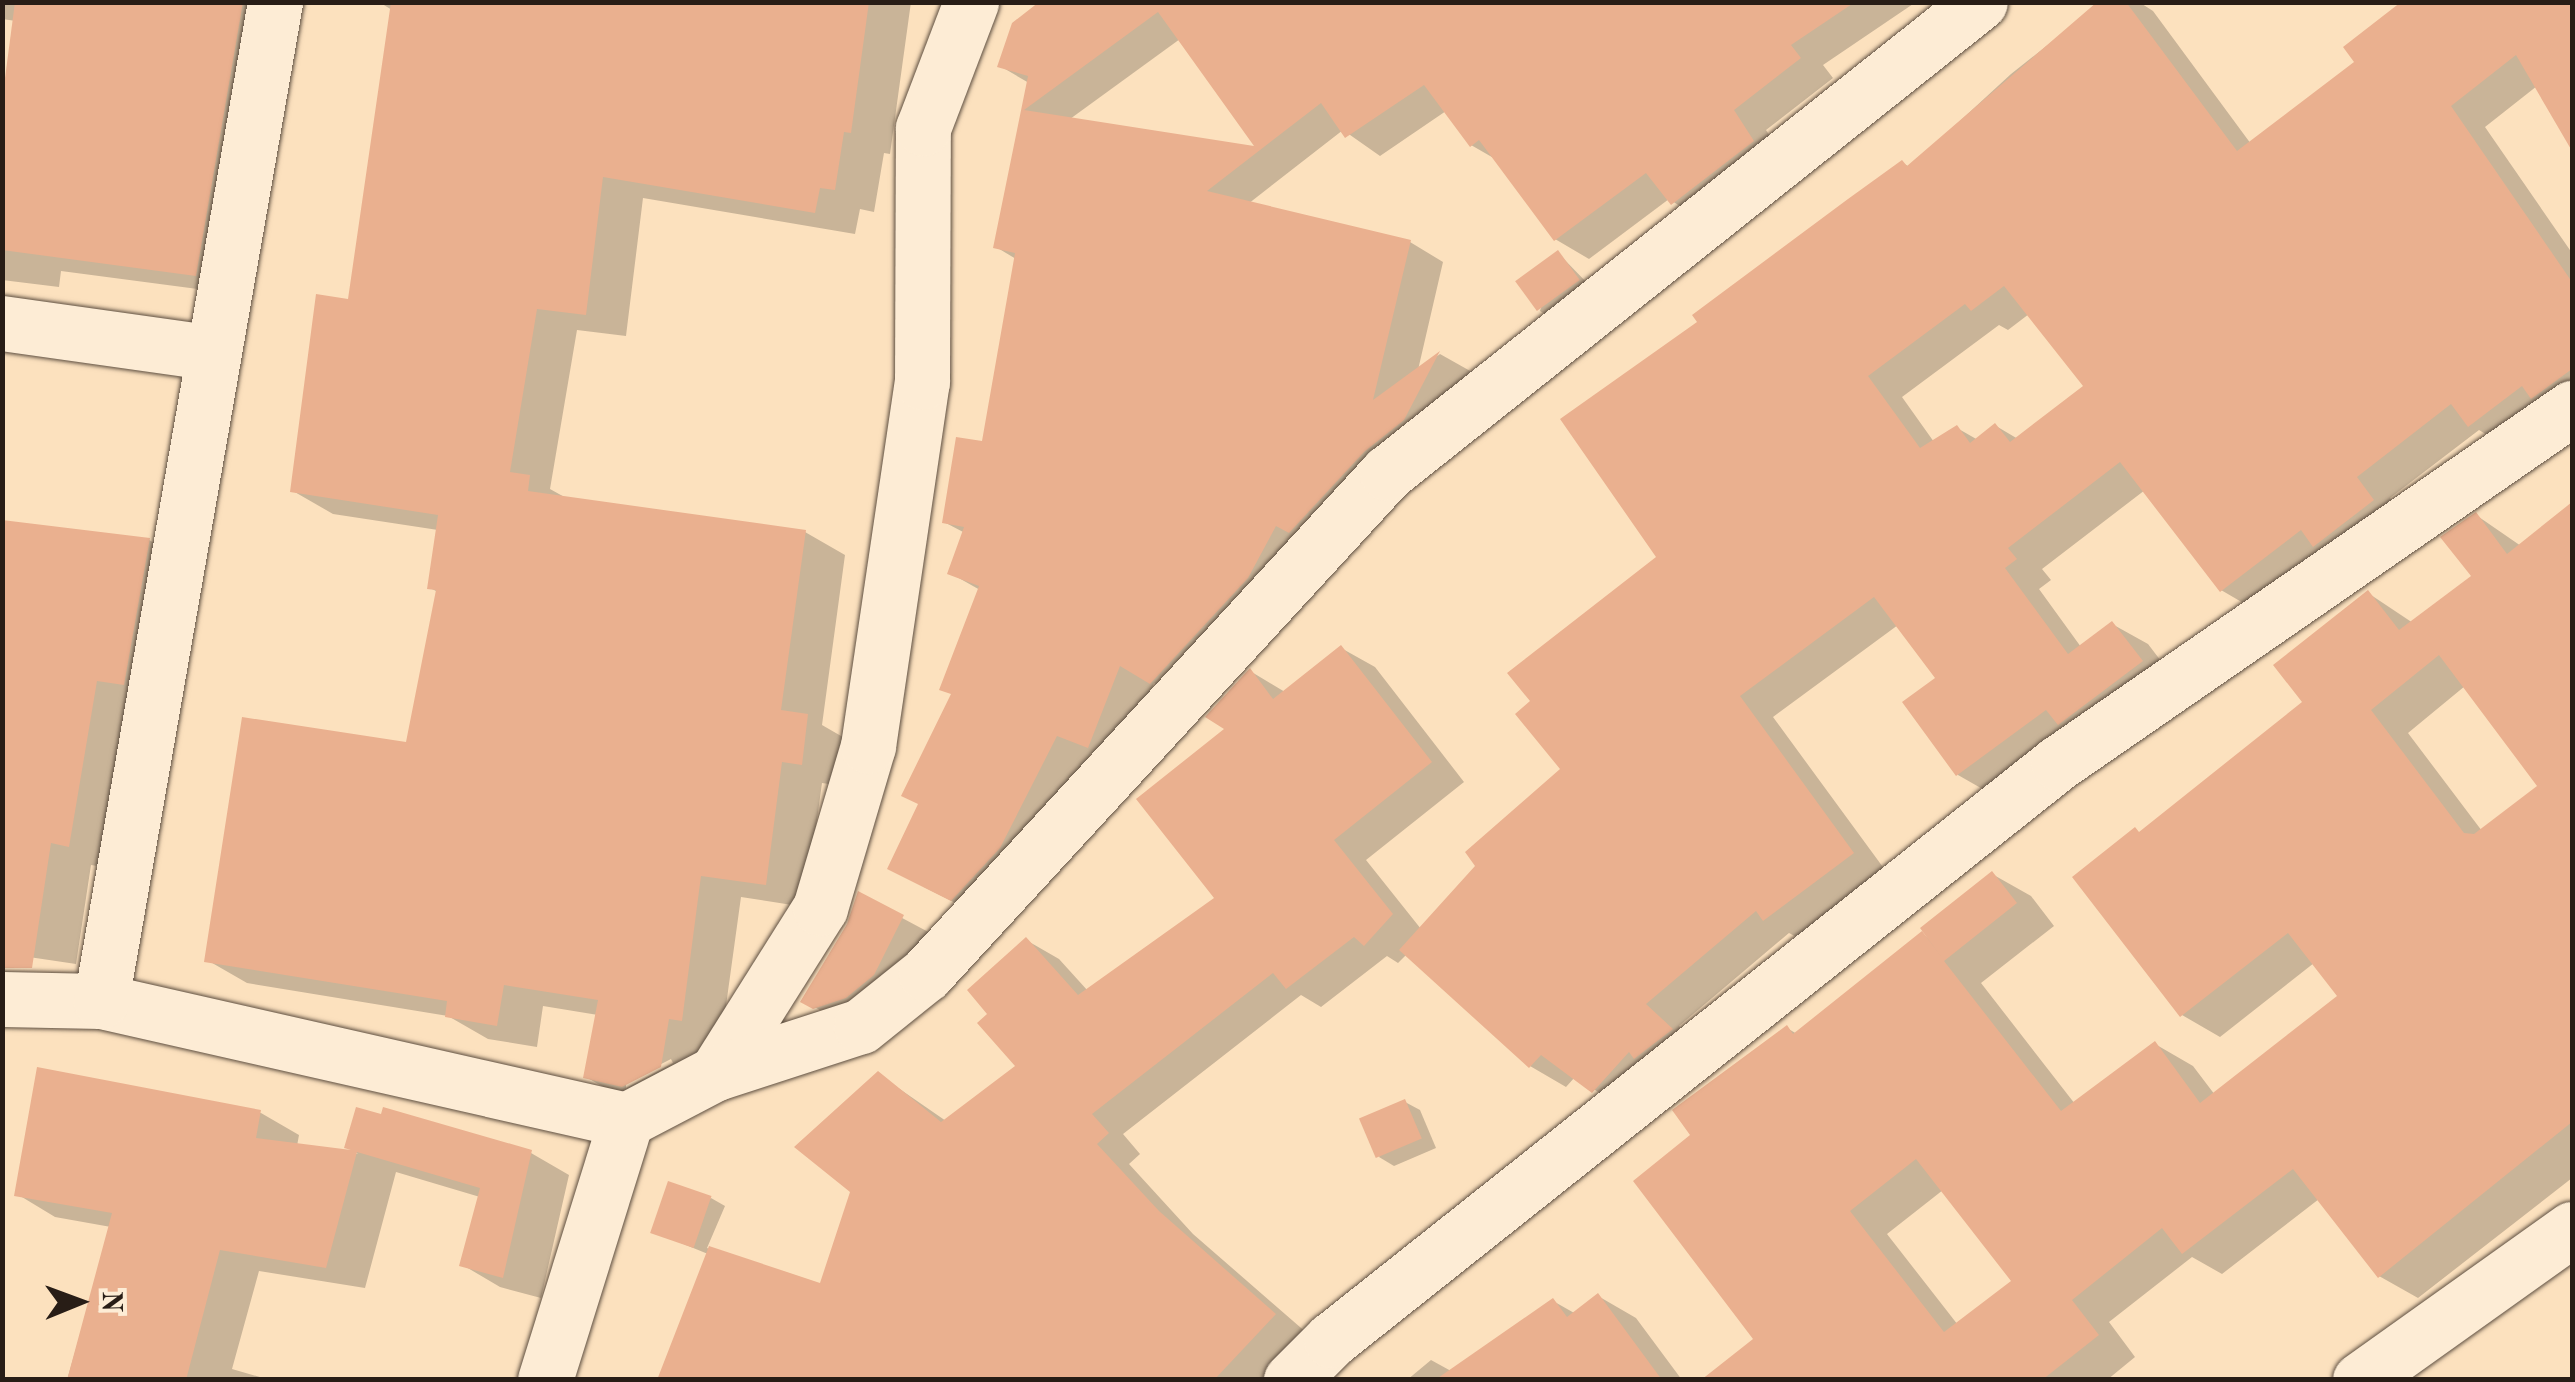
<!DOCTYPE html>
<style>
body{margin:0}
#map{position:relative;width:2575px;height:1382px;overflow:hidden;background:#fce1be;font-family:"Old Standard TT",serif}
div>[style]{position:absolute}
.shadow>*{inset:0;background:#0003}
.building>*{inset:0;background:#eab08f;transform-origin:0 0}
.roads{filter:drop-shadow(0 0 2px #5d4e40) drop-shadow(0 0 2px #5d4e40)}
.street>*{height:55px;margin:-27.5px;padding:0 27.5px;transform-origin:27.5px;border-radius:27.5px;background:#fdecd5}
span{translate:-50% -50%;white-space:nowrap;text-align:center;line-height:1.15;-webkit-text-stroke:8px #fdecd5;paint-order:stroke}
.frame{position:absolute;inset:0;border:5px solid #281d16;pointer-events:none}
.north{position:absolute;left:30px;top:1252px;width:100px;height:100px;-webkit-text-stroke:8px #fdecd5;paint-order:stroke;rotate:89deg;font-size:28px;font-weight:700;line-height:40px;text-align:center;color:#281d16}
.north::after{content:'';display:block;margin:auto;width:35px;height:45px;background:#281d16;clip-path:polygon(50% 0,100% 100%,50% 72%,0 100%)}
</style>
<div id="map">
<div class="shadow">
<i style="clip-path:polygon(2px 2px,282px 2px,228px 293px,61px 271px,59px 287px,2px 280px,2px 115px,16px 21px,2px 19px)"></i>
<i style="clip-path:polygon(evenodd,379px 2px,911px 2px,890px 154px,884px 153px,874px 212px,860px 209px,855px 234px,643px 198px,626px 336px,577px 330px,550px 489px,568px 499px,805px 532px,845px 555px,822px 725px,848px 740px,842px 786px,822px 783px,805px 907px,741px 897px,721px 1042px,701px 1089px,626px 1100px,586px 1077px,598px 1015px,543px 1006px,537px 1047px,488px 1039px,448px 1016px,247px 983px,207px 960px,408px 745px,438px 592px,430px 588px,438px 530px,333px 514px,293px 491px,350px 302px,392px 10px,379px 2px,671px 1059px,673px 1063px,626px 1088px,626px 1082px,671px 1059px)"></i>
<i style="clip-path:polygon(evenodd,1043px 2px,1916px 2px,1823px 65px,1833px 78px,1766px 130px,1786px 161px,1706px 223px,1669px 199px,1589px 259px,1555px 239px,1497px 160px,1471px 145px,1446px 111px,1380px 156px,1343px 130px,1248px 204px,1410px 242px,1443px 262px,1418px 370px,1440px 354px,1472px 372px,1185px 701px,1154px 683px,1122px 766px,1091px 753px,1033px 867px,985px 918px,924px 887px,921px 804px,980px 590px,950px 573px,965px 533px,944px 522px,984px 444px,1016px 259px,996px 247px,1029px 83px,1000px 66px,1043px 2px,1180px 39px,1259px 149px,1070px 119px,1180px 39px)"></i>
<i style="clip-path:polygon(evenodd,2102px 2px,2139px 2px,2153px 11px,2251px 144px,2358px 62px,2405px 2px,2572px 2px,2572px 146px,2537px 86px,2485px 127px,2572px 253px,2572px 414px,2505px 446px,2479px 430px,2390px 498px,2408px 521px,2257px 611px,2221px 590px,2145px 490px,2042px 569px,2051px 580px,2039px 589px,2081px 647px,2112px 624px,2148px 644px,2177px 682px,1993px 795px,1958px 775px,1939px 679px,1898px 625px,1773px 717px,1888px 874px,1800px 939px,1789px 933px,1679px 1026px,1706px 1050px,1629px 1112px,1575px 1077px,1566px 1087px,1530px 1066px,1407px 954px,1398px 963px,1387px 956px,1321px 1007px,1301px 995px,1123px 1134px,1140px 1154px,1129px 1164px,1193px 1234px,1308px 1334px,1265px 1380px,1134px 1380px,708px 1254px,654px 1232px,711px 1198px,725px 1206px,707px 1248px,822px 1286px,852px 1191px,878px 1074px,946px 1121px,1019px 1066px,991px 1014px,1026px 940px,1059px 959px,1088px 991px,1218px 898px,1228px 729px,1250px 671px,1285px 692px,1341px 648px,1375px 667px,1464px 782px,1366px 860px,1421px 929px,1563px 769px,1660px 558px,1701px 323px,1902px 163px,1910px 167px,2011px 74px,2102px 2px,2029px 314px,2087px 387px,2018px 439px,1996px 426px,1978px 440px,1957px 428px,1934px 442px,1902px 397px,1999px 325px,2008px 330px,2029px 314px)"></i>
<i style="clip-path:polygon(1558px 253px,1593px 289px,1555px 320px,1540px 311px)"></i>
<i style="clip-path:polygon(evenodd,2572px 508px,2572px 1178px,2418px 1298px,2379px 1276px,2319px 1199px,2222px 1274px,2192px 1257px,2109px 1322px,2135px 1357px,2107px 1380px,1705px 1380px,1757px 1340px,1694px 1136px,1675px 1110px,1787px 1028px,1797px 1034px,1922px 934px,1932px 940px,1992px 874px,2031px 896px,2054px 926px,1981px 983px,2075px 1104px,2155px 1044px,2193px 1066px,2215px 1095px,2340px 996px,2314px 963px,2220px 1037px,2182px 1015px,2141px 834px,2305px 703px,2368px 593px,2413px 623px,2475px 576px,2476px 515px,2521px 546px,2572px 508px,2465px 686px,2540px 786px,2482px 831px,2408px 733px,2465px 686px,2572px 508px,1943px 1190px,2015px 1281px,1958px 1325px,1887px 1234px,1943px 1190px)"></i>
<i style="clip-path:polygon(2px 522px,149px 540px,190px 563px,109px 868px,91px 865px,76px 964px,2px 953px)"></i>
<i style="clip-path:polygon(859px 895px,934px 935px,846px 1025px,804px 1001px,849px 925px)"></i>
<i style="clip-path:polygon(39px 1070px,261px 1113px,299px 1135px,297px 1146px,358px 1154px,347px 1147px,531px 1153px,569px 1175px,541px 1298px,500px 1287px,461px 1264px,480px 1197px,396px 1172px,365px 1288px,259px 1271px,232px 1369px,270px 1380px,67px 1380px,111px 1227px,55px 1217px,17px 1194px)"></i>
<i style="clip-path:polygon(1405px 1102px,1420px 1110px,1436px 1148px,1394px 1166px,1379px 1157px)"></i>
<i style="clip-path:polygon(1598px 1296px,1636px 1318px,1682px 1380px,1407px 1380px,1431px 1360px,1451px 1371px,1553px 1301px,1576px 1314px)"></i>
</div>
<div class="building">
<i style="clip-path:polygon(15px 2px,243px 2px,196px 276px,2px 250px,2px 101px)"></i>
<i style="clip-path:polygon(391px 2px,869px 2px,851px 133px,844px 132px,835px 190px,820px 188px,815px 213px,603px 177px,586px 315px,537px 309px,510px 472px,530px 475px,528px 491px,806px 530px,781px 710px,808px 714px,802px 765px,782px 762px,766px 885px,701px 876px,682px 1021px,669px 1019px,661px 1067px,622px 1087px,583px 1078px,598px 1000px,504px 985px,497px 1026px,445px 1017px,447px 1001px,204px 962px,242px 717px,406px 742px,436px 590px,427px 589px,438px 515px,290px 492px,316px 294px,348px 299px)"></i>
<i style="clip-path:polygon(evenodd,1039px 2px,1855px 2px,1791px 45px,1801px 58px,1734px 110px,1754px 141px,1671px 205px,1646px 173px,1554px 241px,1479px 140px,1470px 147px,1424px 85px,1345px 138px,1321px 103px,1207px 191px,1411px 240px,1373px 400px,1440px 351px,1404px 420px,1364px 452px,1289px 533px,1276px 526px,1248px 578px,1150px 684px,1120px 666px,1088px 748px,1057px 736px,1000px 848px,951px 901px,887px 869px,918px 804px,901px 796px,951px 694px,939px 690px,979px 586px,947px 574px,964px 527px,942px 523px,956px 437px,982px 441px,1015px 253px,993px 248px,1028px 76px,997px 67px,1012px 23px,1039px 2px,1158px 12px,1254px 146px,1024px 110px,1158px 12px)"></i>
<i style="clip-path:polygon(evenodd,2097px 2px,2126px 2px,2237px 151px,2354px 62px,2343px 47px,2401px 2px,2572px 2px,2572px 151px,2516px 55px,2451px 106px,2572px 282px,2572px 369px,2531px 399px,2522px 386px,2468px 427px,2451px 404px,2357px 477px,2374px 500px,2313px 547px,2301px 530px,2220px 592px,2120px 462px,2008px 548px,2017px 559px,2005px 568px,2068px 654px,2112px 621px,2143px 661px,2058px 725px,2046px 710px,1956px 776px,1902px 702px,1935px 678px,1874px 597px,1740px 696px,1854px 853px,1763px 921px,1756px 911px,1646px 1004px,1673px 1029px,1634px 1059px,1629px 1052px,1592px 1093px,1541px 1055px,1529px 1068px,1399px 950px,1475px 866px,1465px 852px,1560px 769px,1515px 714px,1530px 701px,1507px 673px,1656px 557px,1560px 419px,1697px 322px,1692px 315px,1848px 199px,1902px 160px,1907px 166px,2097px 2px,2004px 286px,2083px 386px,2010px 442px,1995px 423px,1970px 443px,1957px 425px,1920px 448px,1868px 376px,1965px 304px,1971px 311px,2004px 286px)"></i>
<i style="left:1558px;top:250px;width:37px;height:53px;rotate:54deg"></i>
<i style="clip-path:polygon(evenodd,2572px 502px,2572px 1122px,2378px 1278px,2293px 1169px,2182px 1254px,2162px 1228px,2072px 1300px,2099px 1335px,2042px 1380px,1701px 1380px,1753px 1339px,1633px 1181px,1690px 1135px,1672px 1110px,1787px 1025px,1793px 1034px,1922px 931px,1943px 959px,1920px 928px,1992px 871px,2017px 903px,1944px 961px,2061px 1111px,2155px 1041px,2200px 1103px,2337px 996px,2288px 933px,2180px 1017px,2072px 877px,2135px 827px,2139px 832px,2302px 702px,2273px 665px,2368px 590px,2399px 630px,2471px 576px,2440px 537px,2476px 512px,2507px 554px,2572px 502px,2439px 655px,2537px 786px,2474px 834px,2464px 833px,2371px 710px,2439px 655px,2572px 502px,1916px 1159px,2011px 1281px,1944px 1332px,1850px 1211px,1916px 1159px)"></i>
<i style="clip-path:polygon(2px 520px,150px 538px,124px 685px,97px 681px,69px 847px,51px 843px,32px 968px,2px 968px)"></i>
<i style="clip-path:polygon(1341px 645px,1432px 762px,1334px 840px,1393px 914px,1364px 946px,1354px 937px,1286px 989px,1273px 973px,1092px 1114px,1109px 1133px,1097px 1144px,1159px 1211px,1276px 1314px,1214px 1380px,657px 1380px,709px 1246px,820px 1283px,850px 1192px,794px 1147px,878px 1071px,941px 1122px,1015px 1066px,977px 1023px,987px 1014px,967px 990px,1026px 937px,1078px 995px,1214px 898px,1136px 799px,1224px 729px,1205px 717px,1250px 668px,1273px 699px)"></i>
<i style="clip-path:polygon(858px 891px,904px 915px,874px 975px,846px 998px,813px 1009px,800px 1002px,847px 924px)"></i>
<i style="clip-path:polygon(37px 1067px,261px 1110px,256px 1138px,351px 1150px,344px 1148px,356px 1107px,381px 1114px,383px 1107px,532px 1150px,503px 1278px,459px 1266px,480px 1188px,357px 1152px,326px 1268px,220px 1250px,186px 1380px,67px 1380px,112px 1213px,14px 1196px)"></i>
<i style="left:1405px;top:1099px;width:43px;height:50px;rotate:67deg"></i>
<i style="left:668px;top:1181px;width:46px;height:55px;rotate:19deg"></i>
<i style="clip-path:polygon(1598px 1293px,1662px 1380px,1435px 1380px,1553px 1298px,1567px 1317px)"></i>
</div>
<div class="roads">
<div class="street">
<i style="left:2px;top:323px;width:209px;rotate:8deg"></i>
<i style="left:2px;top:999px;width:99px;rotate:1.2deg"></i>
<i style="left:101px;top:1001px;width:538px;rotate:12.77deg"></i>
<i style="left:101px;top:1001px;width:1014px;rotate:-80.12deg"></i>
<i style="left:716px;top:1073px;width:195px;rotate:-57.8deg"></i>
<i style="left:820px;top:908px;width:169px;rotate:-73.5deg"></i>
<i style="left:868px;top:746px;width:368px;rotate:-81.6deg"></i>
<i style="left:922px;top:382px;width:254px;rotate:-89.8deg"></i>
<i style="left:923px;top:128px;width:135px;rotate:-69.1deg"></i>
<i style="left:545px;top:1380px;width:272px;rotate:-72.7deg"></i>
<i style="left:626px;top:1120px;width:102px;rotate:-27.6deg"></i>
<i style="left:716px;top:1073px;width:152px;rotate:-18deg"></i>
<i style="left:861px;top:1026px;width:83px;rotate:-38.7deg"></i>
<i style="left:926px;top:974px;width:681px;rotate:-47.38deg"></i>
<i style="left:1387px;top:473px;width:757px;rotate:-38.46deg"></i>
<i style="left:1291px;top:1380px;width:57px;rotate:-45deg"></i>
<i style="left:1331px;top:1340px;width:928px;rotate:-38.44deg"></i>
<i style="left:2058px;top:763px;width:625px;rotate:-34.63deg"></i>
<i style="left:2360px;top:1380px;width:260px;rotate:-35.5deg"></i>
</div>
</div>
<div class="frame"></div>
<div class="north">N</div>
</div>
